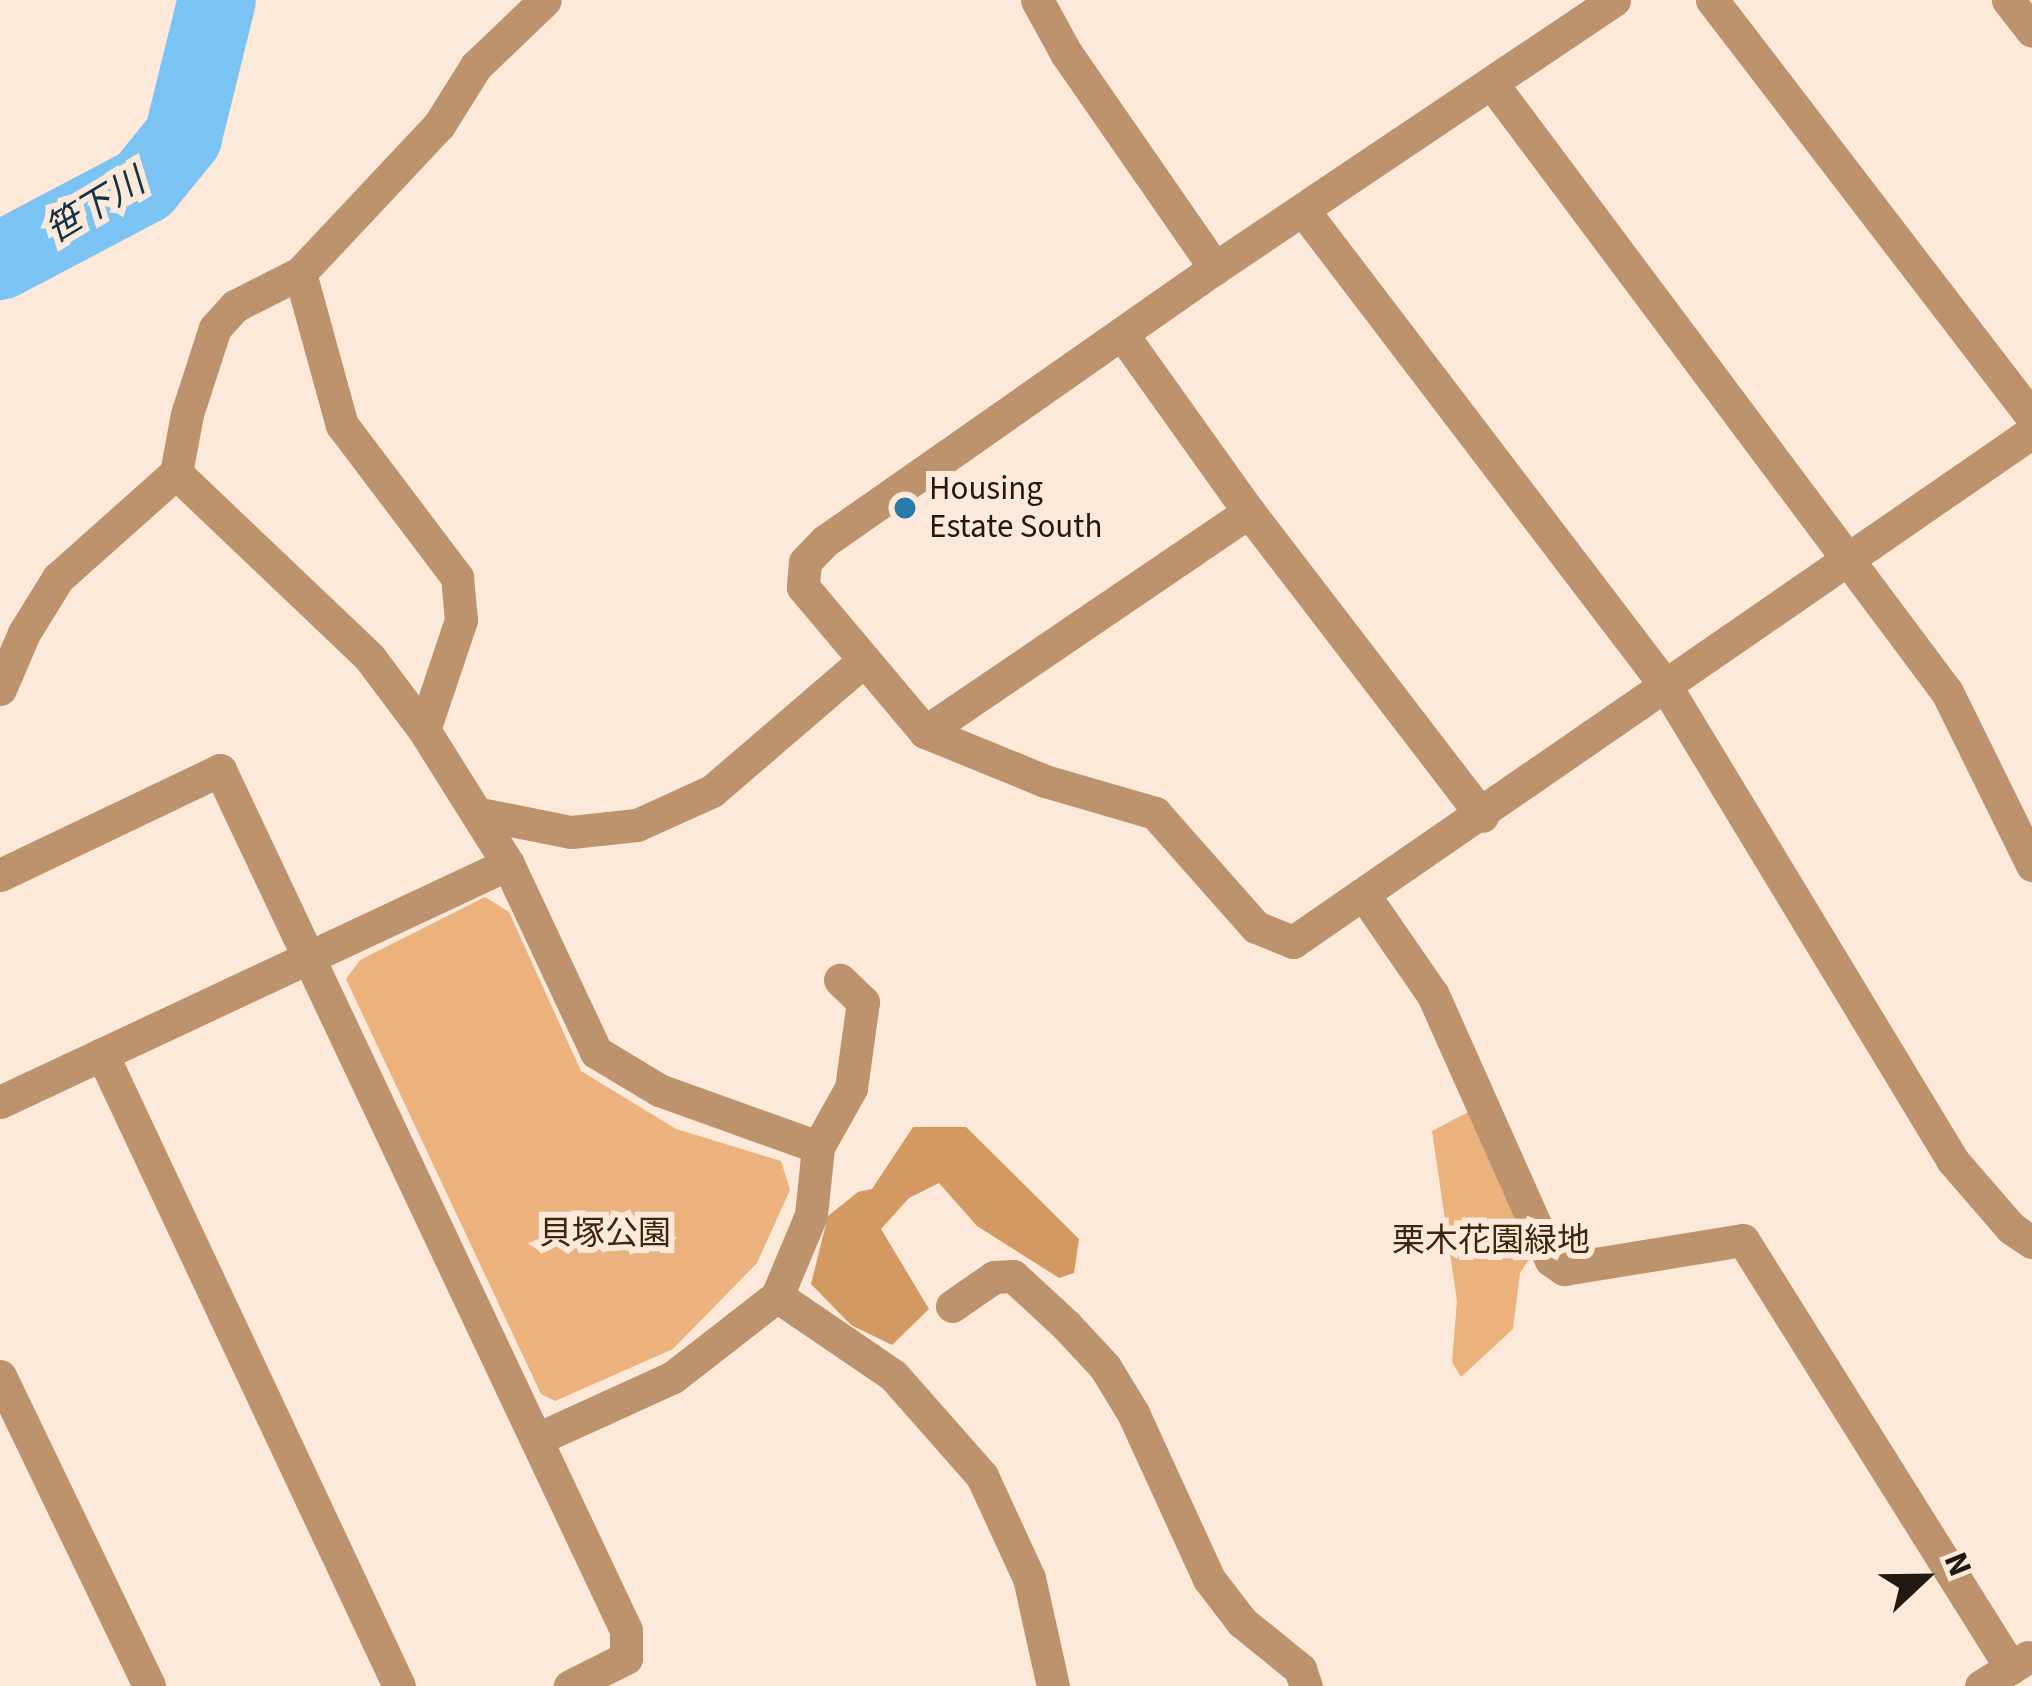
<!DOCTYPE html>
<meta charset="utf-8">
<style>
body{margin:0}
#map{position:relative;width:2032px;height:1686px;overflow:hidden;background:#fce9d9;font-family:"Source Sans 3","Noto Sans JP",sans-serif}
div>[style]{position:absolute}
.green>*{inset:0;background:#ebb27e}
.forest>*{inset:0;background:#d39963}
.river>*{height:78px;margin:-39px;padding:0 39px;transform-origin:39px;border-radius:39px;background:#7bc3f3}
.minor>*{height:33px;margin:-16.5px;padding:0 16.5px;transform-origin:16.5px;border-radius:16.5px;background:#bd936e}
.tertiary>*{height:33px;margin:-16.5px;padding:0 16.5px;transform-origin:16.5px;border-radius:16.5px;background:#bd936e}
.dots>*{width:33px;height:33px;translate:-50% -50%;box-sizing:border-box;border:6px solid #fce9d9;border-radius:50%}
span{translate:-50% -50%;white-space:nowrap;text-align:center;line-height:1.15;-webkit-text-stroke:12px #fce9d9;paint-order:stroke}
.poi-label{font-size:33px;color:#201811}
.left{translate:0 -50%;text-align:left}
.park-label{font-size:33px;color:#3e260e}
.water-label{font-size:36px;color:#113145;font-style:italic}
.north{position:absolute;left:1864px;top:1518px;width:120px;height:120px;-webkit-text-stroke:9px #fce9d9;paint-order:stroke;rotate:68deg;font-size:33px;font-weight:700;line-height:48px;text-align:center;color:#201811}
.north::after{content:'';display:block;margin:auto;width:42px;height:54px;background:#201811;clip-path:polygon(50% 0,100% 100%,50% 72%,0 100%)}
</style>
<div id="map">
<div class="green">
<i style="clip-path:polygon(485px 897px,509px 912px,581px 1071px,676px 1129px,781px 1161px,790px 1190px,757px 1263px,673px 1349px,555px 1401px,541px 1394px,346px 979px,360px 960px)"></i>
<i style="clip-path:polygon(1472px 1110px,1538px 1246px,1520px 1273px,1513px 1329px,1461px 1377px,1452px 1362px,1457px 1301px,1432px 1131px)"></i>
</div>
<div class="forest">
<i style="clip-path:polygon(913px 1127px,966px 1127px,1079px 1239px,1074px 1273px,1059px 1278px,977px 1226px,939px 1183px,909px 1198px,881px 1229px,929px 1309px,892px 1345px,851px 1325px,811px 1284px,828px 1216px,858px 1192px,872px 1189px)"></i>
</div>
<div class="river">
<i style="left:0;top:261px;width:163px;rotate:-27.8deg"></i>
<i style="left:144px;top:185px;width:62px;rotate:-50.9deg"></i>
<i style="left:183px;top:137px;width:141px;rotate:-76.1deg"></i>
</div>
<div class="minor">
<i style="left:1037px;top:0;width:60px;rotate:61.3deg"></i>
<i style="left:1066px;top:53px;width:262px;rotate:55.3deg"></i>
<i style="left:1614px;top:0;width:481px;rotate:146.1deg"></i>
<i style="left:1215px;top:268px;width:476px;rotate:145deg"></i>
<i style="left:825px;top:541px;width:29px;rotate:134deg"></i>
<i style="left:805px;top:562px;width:25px;rotate:95deg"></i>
<i style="left:803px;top:587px;width:189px;rotate:49.9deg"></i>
<i style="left:925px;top:732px;width:130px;rotate:22.2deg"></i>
<i style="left:1045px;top:781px;width:115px;rotate:16.2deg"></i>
<i style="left:1155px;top:813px;width:152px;rotate:48.5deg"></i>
<i style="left:1256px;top:927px;width:40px;rotate:22deg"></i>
<i style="left:1293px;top:942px;width:898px;rotate:-34.61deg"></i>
<i style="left:1712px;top:0;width:526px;rotate:52.5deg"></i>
<i style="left:1493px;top:85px;width:758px;rotate:53.21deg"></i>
<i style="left:1947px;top:692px;width:193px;rotate:63.8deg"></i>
<i style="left:1303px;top:210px;width:597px;rotate:52.69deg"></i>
<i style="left:1665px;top:685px;width:556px;rotate:58.82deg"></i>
<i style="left:1953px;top:1161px;width:89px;rotate:49.1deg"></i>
<i style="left:2011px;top:1228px;width:25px;rotate:34deg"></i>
<i style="left:300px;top:273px;width:158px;rotate:74.6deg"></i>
<i style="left:342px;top:425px;width:191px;rotate:52.9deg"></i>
<i style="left:457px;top:577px;width:43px;rotate:84.7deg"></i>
<i style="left:461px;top:620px;width:116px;rotate:108.6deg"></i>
<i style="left:1122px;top:334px;width:219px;rotate:54.5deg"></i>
<i style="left:1249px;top:512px;width:383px;rotate:52.5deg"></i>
<i style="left:176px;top:473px;width:268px;rotate:43.6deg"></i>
<i style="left:370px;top:658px;width:90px;rotate:53.1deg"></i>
<i style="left:424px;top:730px;width:158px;rotate:57.9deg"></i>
<i style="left:508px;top:864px;width:208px;rotate:64.9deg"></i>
<i style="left:596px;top:1052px;width:74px;rotate:31.1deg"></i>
<i style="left:659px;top:1090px;width:169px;rotate:19.7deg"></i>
<i style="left:0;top:689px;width:61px;rotate:-66.8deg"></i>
<i style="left:24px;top:633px;width:65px;rotate:-58.3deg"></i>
<i style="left:58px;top:578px;width:158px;rotate:-41.7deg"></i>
<i style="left:176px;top:473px;width:60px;rotate:-79.4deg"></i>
<i style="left:187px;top:414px;width:90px;rotate:-72deg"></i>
<i style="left:215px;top:328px;width:30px;rotate:-48deg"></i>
<i style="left:235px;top:306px;width:73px;rotate:-26.9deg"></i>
<i style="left:300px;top:273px;width:203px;rotate:-46.8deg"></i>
<i style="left:439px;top:125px;width:70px;rotate:-57.9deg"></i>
<i style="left:476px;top:66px;width:95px;rotate:-43.7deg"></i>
<i style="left:925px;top:732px;width:392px;rotate:-34.2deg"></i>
<i style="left:480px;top:814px;width:93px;rotate:11.2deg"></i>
<i style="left:571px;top:832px;width:66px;rotate:-6.1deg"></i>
<i style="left:637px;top:825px;width:82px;rotate:-24.4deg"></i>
<i style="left:712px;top:791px;width:198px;rotate:-40.7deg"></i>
<i style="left:0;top:875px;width:244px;rotate:-25.5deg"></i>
<i style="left:220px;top:770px;width:951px;rotate:64.73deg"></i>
<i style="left:626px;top:1630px;width:28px;rotate:90deg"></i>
<i style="left:626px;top:1658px;width:63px;rotate:153.4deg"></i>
<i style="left:1364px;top:895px;width:121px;rotate:55.4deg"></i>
<i style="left:1433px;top:995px;width:290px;rotate:66deg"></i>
<i style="left:1551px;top:1260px;width:16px;rotate:35deg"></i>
<i style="left:1564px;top:1269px;width:181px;rotate:-9.2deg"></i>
<i style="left:1743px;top:1240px;width:505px;rotate:57.95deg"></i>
<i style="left:102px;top:1054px;width:698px;rotate:64.83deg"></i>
<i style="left:0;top:1102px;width:561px;rotate:-25.1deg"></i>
<i style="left:777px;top:1296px;width:140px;rotate:34.3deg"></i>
<i style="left:893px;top:1375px;width:135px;rotate:48.6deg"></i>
<i style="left:982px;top:1476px;width:112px;rotate:65.3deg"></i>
<i style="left:1029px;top:1578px;width:111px;rotate:77.5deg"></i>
<i style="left:952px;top:1306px;width:51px;rotate:-34.6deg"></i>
<i style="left:994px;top:1277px;width:19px;rotate:-3deg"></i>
<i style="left:1013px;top:1276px;width:72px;rotate:42.8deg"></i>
<i style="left:1066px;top:1325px;width:57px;rotate:47.1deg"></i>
<i style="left:1105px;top:1367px;width:54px;rotate:58.7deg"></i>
<i style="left:1133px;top:1413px;width:183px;rotate:65.4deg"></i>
<i style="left:1209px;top:1579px;width:54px;rotate:52.5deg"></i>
<i style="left:1242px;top:1622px;width:75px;rotate:39deg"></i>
<i style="left:1300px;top:1669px;width:18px;rotate:71deg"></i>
<i style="left:0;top:1376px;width:344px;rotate:64.3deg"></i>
<i style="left:537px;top:1439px;width:149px;rotate:-24.5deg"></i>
<i style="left:673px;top:1377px;width:132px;rotate:-37.9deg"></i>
<i style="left:777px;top:1296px;width:88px;rotate:-67.2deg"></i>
<i style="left:811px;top:1215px;width:68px;rotate:-84.1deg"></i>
<i style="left:818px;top:1147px;width:68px;rotate:-60.8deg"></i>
<i style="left:851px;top:1088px;width:87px;rotate:-82.1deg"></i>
<i style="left:863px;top:1002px;width:32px;rotate:-136deg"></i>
<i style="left:1981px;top:1686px;width:55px;rotate:-31.7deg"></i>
</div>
<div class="tertiary">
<i style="left:2008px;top:0;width:39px;rotate:52deg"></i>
</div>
<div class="dots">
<i style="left:905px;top:508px;background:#287cac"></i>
</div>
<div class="poi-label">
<span class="left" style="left:929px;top:508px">Housing<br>Estate South</span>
</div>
<div class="park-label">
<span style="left:605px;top:1234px">貝塚公園</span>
<span style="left:1491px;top:1241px">栗木花園緑地</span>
</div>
<div class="water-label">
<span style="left:95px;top:206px;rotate:-31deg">笹下川</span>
</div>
<div class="north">N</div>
</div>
